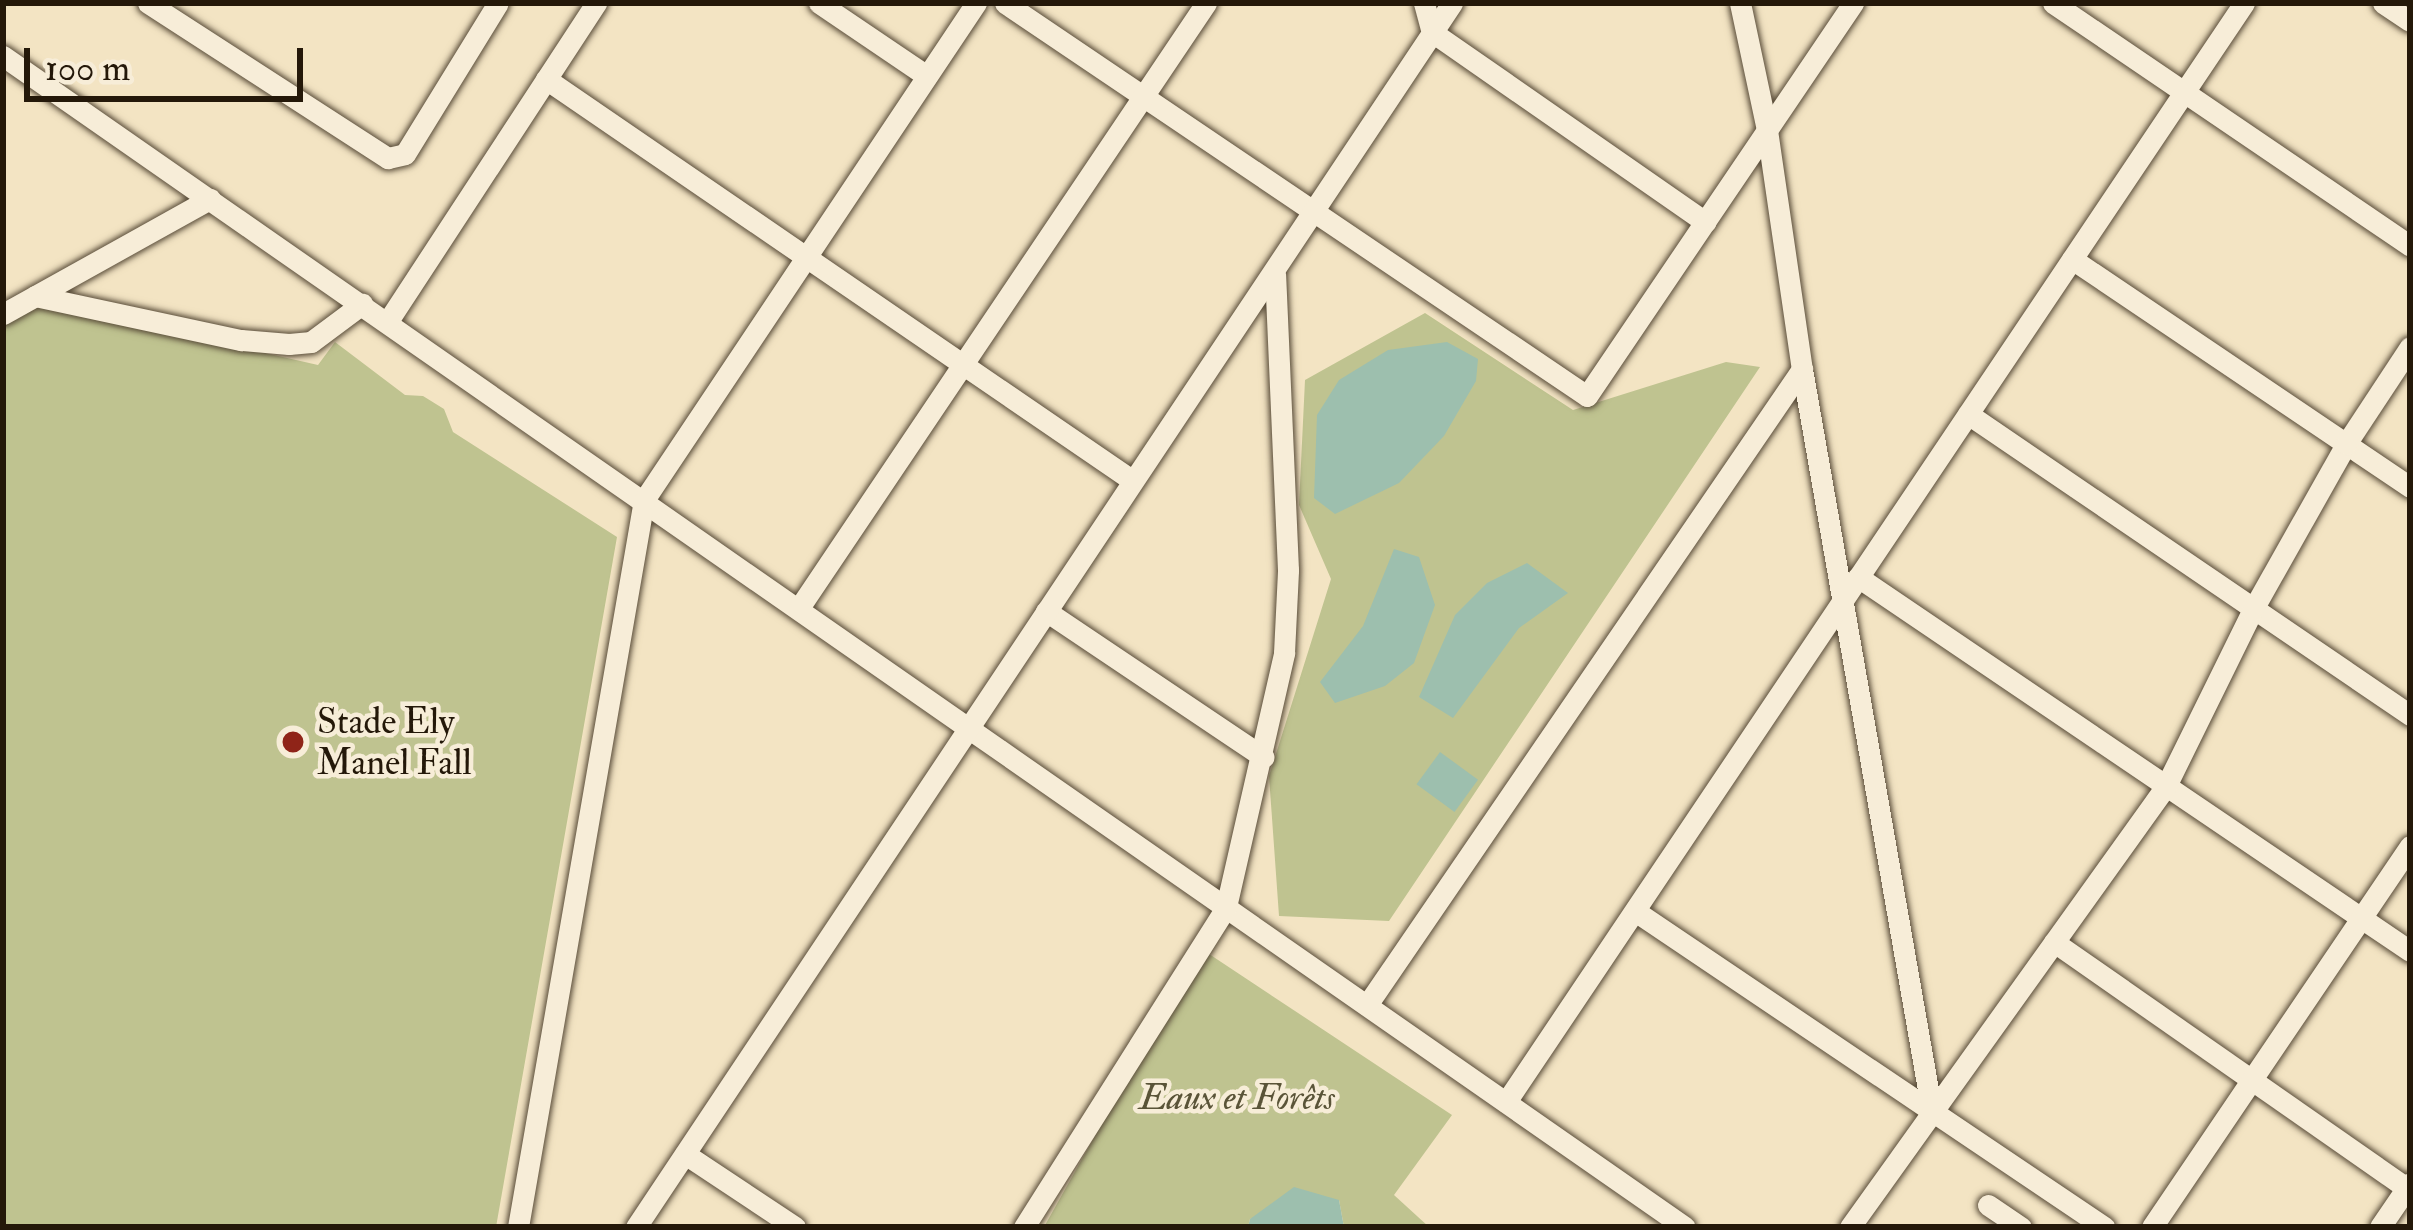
<!DOCTYPE html>
<meta charset="utf-8">
<style>
body{margin:0}
#map{position:relative;width:2413px;height:1230px;overflow:hidden;background:#f3e4c3;font-family:"IM FELL Double Pica",serif}
div>[style]{position:absolute}
.green>*{inset:0;background:#bfc390}
.water>*{inset:0;background:#9dbfae;transform-origin:0 0}
.roads{filter:drop-shadow(0 0 3px #584b38) drop-shadow(0 0 3px #584b38)}
.minor>*{height:21px;margin:-10.5px;padding:0 10.5px;transform-origin:10.5px;border-radius:10.5px;background:#f7edd8}
.dots>*{width:33px;height:33px;translate:-50% -50%;box-sizing:border-box;border:6px solid #f7edd8;border-radius:50%}
span{translate:-50% -50%;white-space:nowrap;text-align:center;line-height:1.15;-webkit-text-stroke:9px #f7edd8;paint-order:stroke}
.poi-label{font-size:36px;color:#241809}
.left{translate:0 -50%;text-align:left}
.park-label{font-size:36px;color:#5a5438;font-style:italic}
.frame{position:absolute;inset:0;border:6px solid #241809;pointer-events:none}
.scale{position:absolute;left:24px;top:48px;width:279px;height:54px;box-sizing:border-box;border:6px solid #241809;border-top:0;padding-left:15px;font-size:36px;line-height:42px;white-space:nowrap;color:#241809;-webkit-text-stroke:9px #f7edd8;paint-order:stroke}
</style>
<div id="map">
<div class="green">
<i style="clip-path:polygon(45px 303px,318px 365px,335px 342px,405px 395px,423px 396px,444px 409px,453px 432px,617px 537px,496px 1227px,3px 1227px,3px 323px)"></i>
<i style="clip-path:polygon(1425px 313px,1573px 410px,1726px 362px,1760px 367px,1389px 921px,1279px 916px,1269px 776px,1331px 579px,1299px 505px,1305px 380px)"></i>
<i style="clip-path:polygon(1200px 948px,1452px 1115px,1394px 1195px,1429px 1227px,1344px 1227px,1339px 1200px,1250px 1219px,1248px 1227px,1044px 1227px)"></i>
</div>
<div class="water">
<i style="clip-path:polygon(1447px 342px,1478px 359px,1476px 381px,1444px 436px,1399px 483px,1335px 514px,1314px 498px,1317px 415px,1339px 380px,1388px 350px)"></i>
<i style="clip-path:polygon(1394px 549px,1419px 557px,1435px 605px,1414px 663px,1385px 686px,1335px 703px,1320px 682px,1363px 626px)"></i>
<i style="clip-path:polygon(1527px 563px,1568px 593px,1519px 628px,1453px 718px,1419px 697px,1455px 615px,1487px 583px)"></i>
<i style="left:1440px;top:752px;width:47px;height:40px;rotate:36deg"></i>
<i style="clip-path:polygon(1294px 1187px,1339px 1200px,1344px 1227px,1248px 1227px,1250px 1219px)"></i>
</div>
<div class="roads">
<div class="minor">
<i style="left:148px;top:3px;width:286px;rotate:32.9deg"></i>
<i style="left:388px;top:158px;width:17px;rotate:-13deg"></i>
<i style="left:405px;top:154px;width:177px;rotate:-58.4deg"></i>
<i style="left:819px;top:3px;width:130px;rotate:34.1deg"></i>
<i style="left:1005px;top:3px;width:702px;rotate:34.03deg"></i>
<i style="left:1587px;top:396px;width:475px;rotate:-55.9deg"></i>
<i style="left:1424px;top:3px;width:30px;rotate:75deg"></i>
<i style="left:1432px;top:32px;width:333px;rotate:34.8deg"></i>
<i style="left:1740px;top:3px;width:130px;rotate:78deg"></i>
<i style="left:1767px;top:130px;width:242px;rotate:81.7deg"></i>
<i style="left:1802px;top:369px;width:754px;rotate:80.08deg"></i>
<i style="left:2053px;top:3px;width:432px;rotate:34.2deg"></i>
<i style="left:2383px;top:3px;width:32px;rotate:34deg"></i>
<i style="left:3px;top:56px;width:2049px;rotate:34.85deg"></i>
<i style="left:546px;top:79px;width:711px;rotate:34.4deg"></i>
<i style="left:2072px;top:259px;width:408px;rotate:34deg"></i>
<i style="left:35px;top:296px;width:211px;rotate:12.1deg"></i>
<i style="left:241px;top:340px;width:48px;rotate:4.8deg"></i>
<i style="left:289px;top:344px;width:22px;rotate:-5deg"></i>
<i style="left:311px;top:342px;width:64px;rotate:-36.7deg"></i>
<i style="left:3px;top:314px;width:237px;rotate:-29.1deg"></i>
<i style="left:388px;top:321px;width:380px;rotate:-56.8deg"></i>
<i style="left:1968px;top:414px;width:535px;rotate:34.25deg"></i>
<i style="left:1858px;top:577px;width:667px;rotate:34.12deg"></i>
<i style="left:799px;top:608px;width:729px;rotate:-56.07deg"></i>
<i style="left:1046px;top:611px;width:262px;rotate:33.9deg"></i>
<i style="left:1635px;top:911px;width:566px;rotate:33.97deg"></i>
<i style="left:2054px;top:942px;width:434px;rotate:34.9deg"></i>
<i style="left:1367px;top:1005px;width:771px;rotate:-55.63deg"></i>
<i style="left:1506px;top:1102px;width:1324px;rotate:-56.12deg"></i>
<i style="left:685px;top:1154px;width:132px;rotate:33.6deg"></i>
<i style="left:1988px;top:1205px;width:40px;rotate:34deg"></i>
<i style="left:518px;top:1227px;width:738px;rotate:-80.17deg"></i>
<i style="left:644px;top:500px;width:598px;rotate:-56.26deg"></i>
<i style="left:636px;top:1227px;width:1471px;rotate:-56.31deg"></i>
<i style="left:1024px;top:1227px;width:378px;rotate:-57.7deg"></i>
<i style="left:1226px;top:907px;width:261px;rotate:-77.1deg"></i>
<i style="left:1284px;top:653px;width:83px;rotate:-87.2deg"></i>
<i style="left:1288px;top:570px;width:296px;rotate:-92.5deg"></i>
<i style="left:1850px;top:1227px;width:543px;rotate:-54.38deg"></i>
<i style="left:2166px;top:786px;width:195px;rotate:-63.8deg"></i>
<i style="left:2252px;top:611px;width:192px;rotate:-60.6deg"></i>
<i style="left:2346px;top:444px;width:116px;rotate:-56.6deg"></i>
<i style="left:2152px;top:1227px;width:460px;rotate:-55.9deg"></i>
<i style="left:2380px;top:1227px;width:53px;rotate:-55.7deg"></i>
</div>
</div>
<div class="dots">
<i style="left:293px;top:742px;background:#8f2418"></i>
</div>
<div class="poi-label">
<span class="left" style="left:317px;top:742px">Stade Ely<br>Manel Fall</span>
</div>
<div class="park-label">
<span style="left:1237px;top:1098px">Eaux et Forêts</span>
</div>
<div class="frame"></div>
<div class="scale">100 m</div>
</div>
